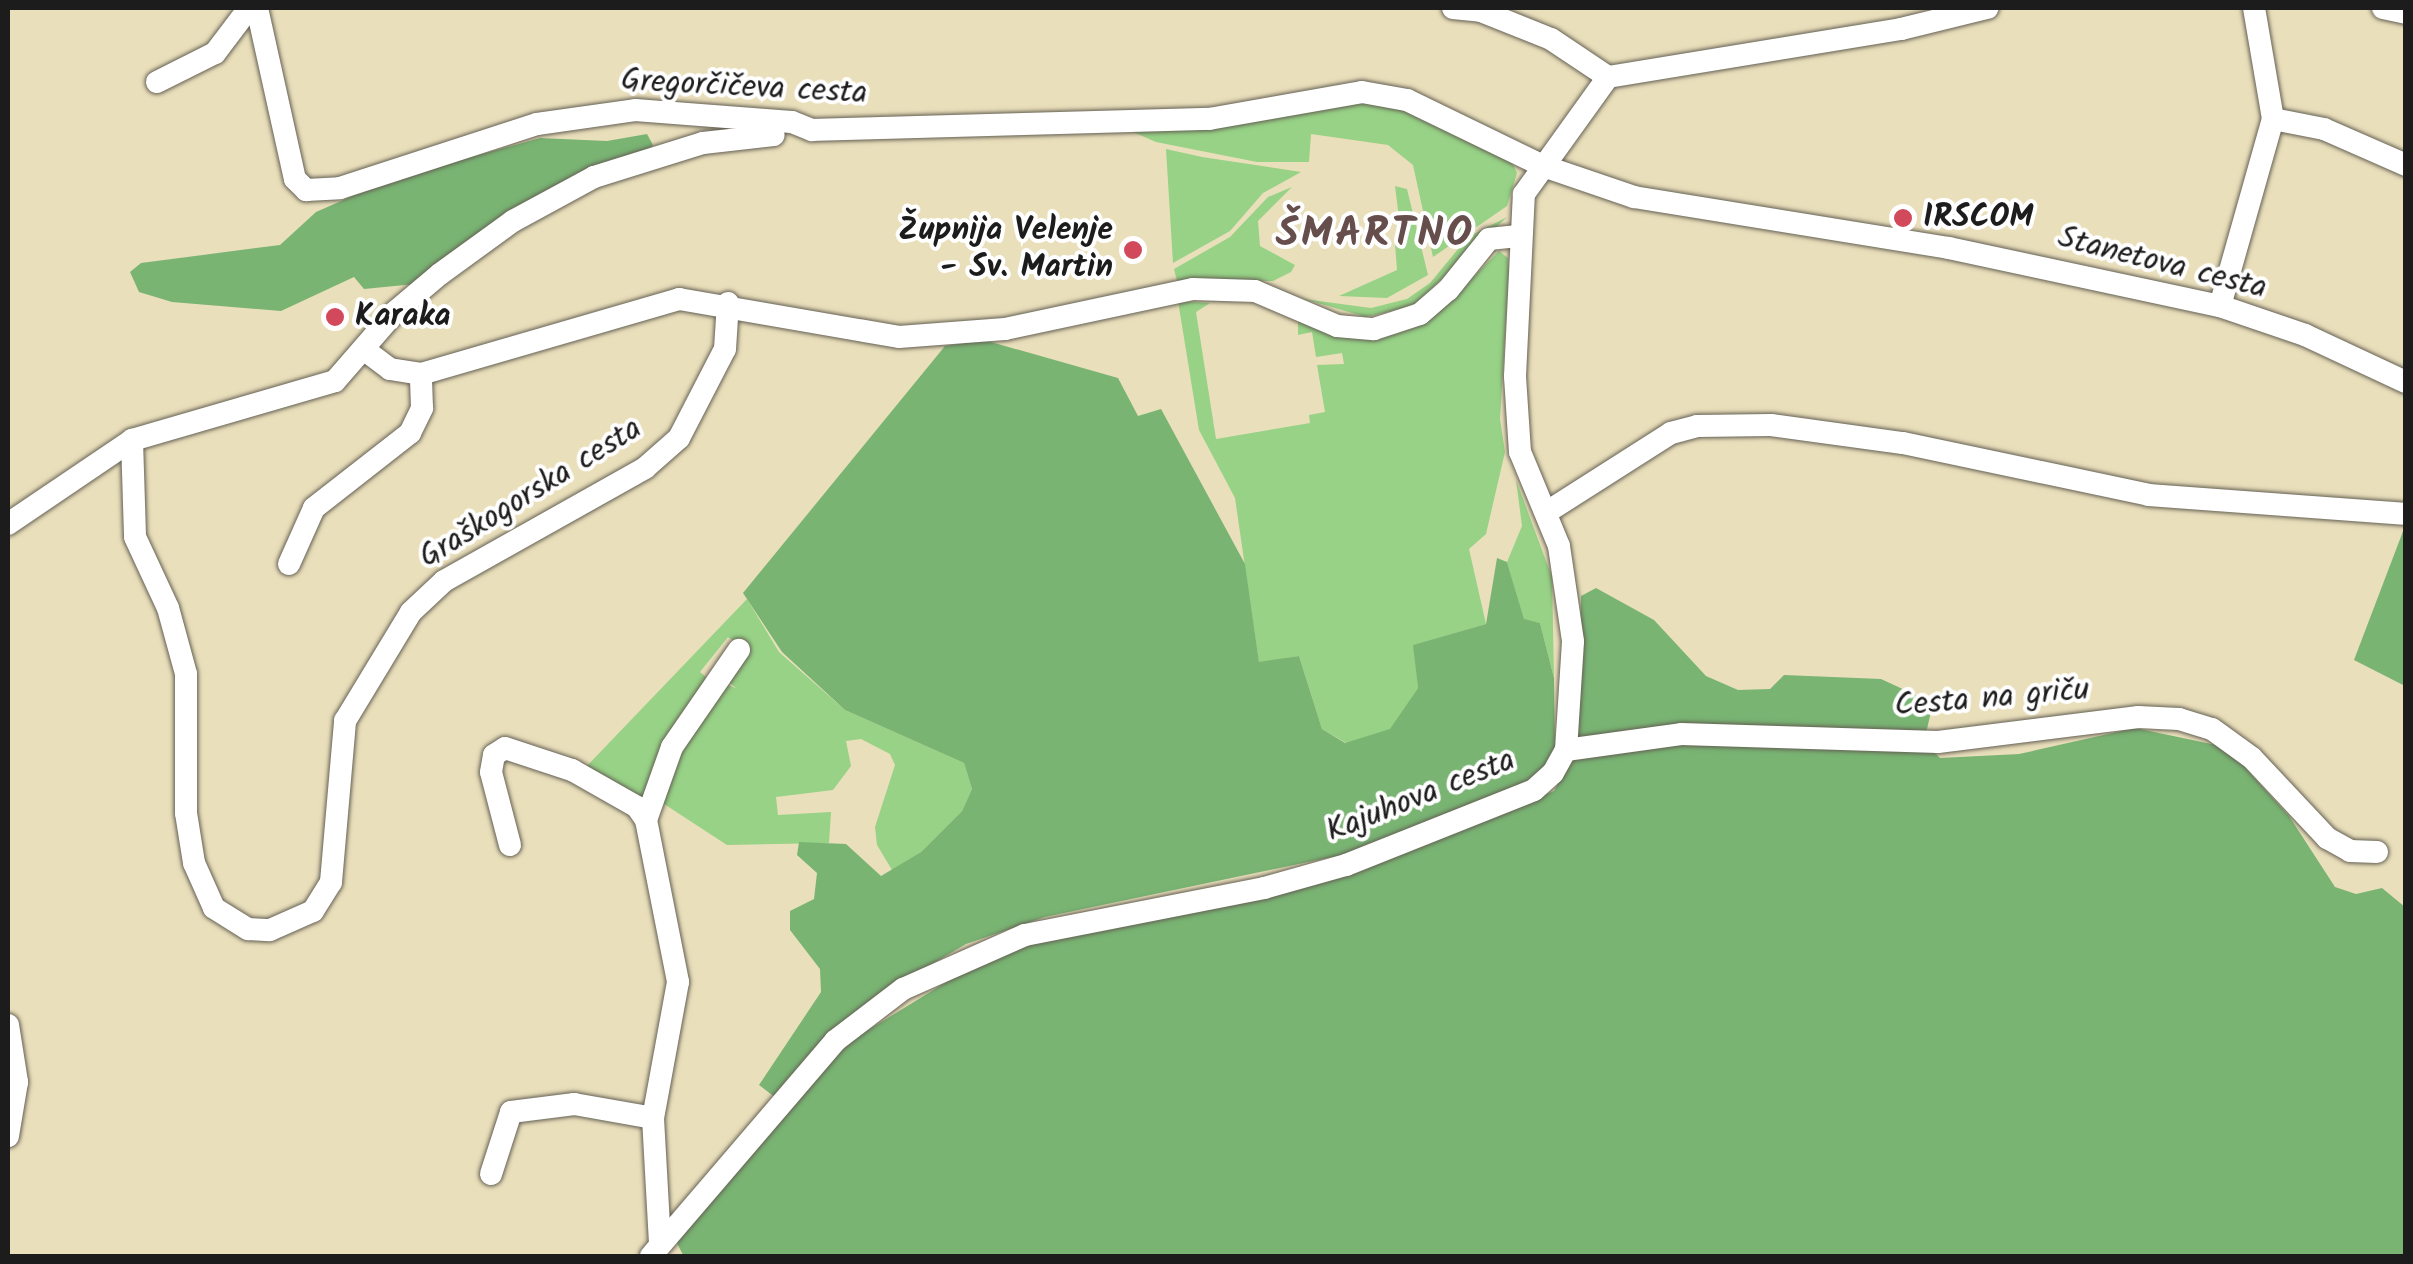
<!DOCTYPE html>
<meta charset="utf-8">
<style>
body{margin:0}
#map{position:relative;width:2413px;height:1264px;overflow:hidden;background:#eadfbb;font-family:Kalam,sans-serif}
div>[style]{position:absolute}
.green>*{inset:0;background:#97d286}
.forest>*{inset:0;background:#79b473}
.roads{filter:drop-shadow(0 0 2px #646054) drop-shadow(0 0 2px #646054)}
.street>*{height:22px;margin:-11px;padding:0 11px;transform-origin:11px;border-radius:11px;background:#fff}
.dots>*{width:28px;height:28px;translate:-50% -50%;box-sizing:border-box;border:5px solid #fff;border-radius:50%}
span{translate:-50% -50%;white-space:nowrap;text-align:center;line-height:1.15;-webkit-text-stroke:8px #fff;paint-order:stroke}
.street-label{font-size:32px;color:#1c1c1c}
.poi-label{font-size:32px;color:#1c1c1c;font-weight:700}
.left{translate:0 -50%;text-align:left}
.right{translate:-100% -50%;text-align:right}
.district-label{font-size:42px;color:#664e4d;font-weight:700;letter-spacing:2.5px}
.frame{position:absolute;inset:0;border:10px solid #1c1c1c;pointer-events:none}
</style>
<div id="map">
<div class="green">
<i style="clip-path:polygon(1314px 102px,1398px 104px,1510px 158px,1517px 173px,1507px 206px,1433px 257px,1413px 165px,1388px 145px,1311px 134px,1309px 162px,1257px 162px,1156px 142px,1110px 122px)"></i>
<i style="clip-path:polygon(1166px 149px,1202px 157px,1301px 172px,1263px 193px,1230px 231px,1173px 263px)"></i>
<i style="clip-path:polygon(1395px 186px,1407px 189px,1428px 275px,1387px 298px,1339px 296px,1397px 270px,1395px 244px,1402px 242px)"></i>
<i style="clip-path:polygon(1292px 187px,1258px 221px,1260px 246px,1295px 265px,1291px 272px,1273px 281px,1177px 281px,1174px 269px,1230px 237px,1268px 197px)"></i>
<i style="clip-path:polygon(1507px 217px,1413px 306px,1366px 317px,1304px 299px,1371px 308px,1407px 299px,1430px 283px,1468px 237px)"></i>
<i style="clip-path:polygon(1499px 251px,1508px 258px,1509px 272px,1500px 419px,1505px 452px,1486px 534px,1469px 549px,1486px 624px,1414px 645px,1418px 688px,1390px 730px,1346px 743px,1322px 729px,1299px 656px,1259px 663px,1235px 498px,1199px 430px,1178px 301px,1210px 303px,1196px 312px,1216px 439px,1310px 423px,1309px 415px,1325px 412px,1317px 365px,1344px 364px,1342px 353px,1316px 357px,1312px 332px,1298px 335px,1298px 321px,1374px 338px,1396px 334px,1433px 318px)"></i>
<i style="clip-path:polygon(1516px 480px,1552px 577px,1554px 678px,1540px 623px,1524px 620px,1507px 562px,1522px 526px)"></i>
<i style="clip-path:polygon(747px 599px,779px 652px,845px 710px,964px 763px,972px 789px,962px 811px,921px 852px,892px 870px,877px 845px,875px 827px,895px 765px,890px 754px,861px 739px,846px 741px,851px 766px,833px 790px,776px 797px,778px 815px,831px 812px,829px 843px,727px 845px,661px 802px,687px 735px,722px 683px,736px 688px,725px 679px,747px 651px,728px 637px,700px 672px,711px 681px,647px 801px,585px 768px)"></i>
</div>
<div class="forest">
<i style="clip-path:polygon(647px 134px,653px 145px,647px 153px,415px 284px,364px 289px,354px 277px,281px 311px,172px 302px,139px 292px,130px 272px,141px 263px,280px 245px,316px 212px,389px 180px,540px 138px,607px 141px)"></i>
<i style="clip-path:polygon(984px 340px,1118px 378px,1138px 416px,1161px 409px,1245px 564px,1259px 662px,1299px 656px,1322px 729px,1345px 743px,1390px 729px,1418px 688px,1413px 645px,1486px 624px,1497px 558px,1507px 562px,1524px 619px,1540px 623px,1554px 678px,1555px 746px,1546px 770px,1529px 786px,1342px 855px,1045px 917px,966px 944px,898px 984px,776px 1098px,759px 1085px,821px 992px,820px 969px,790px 930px,790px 911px,814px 899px,817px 873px,797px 855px,799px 842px,846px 844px,881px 876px,921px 852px,962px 811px,972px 789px,964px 763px,845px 710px,782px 652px,743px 593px,945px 346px)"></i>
<i style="clip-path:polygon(2405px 526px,2406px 526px,2405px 686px,2354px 660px)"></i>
<i style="clip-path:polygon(1596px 588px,1654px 620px,1706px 676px,1738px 690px,1770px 689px,1784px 675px,1881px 679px,1933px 703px,1924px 742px,1940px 758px,2019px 754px,2135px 728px,2216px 745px,2241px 763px,2289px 816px,2335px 887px,2356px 894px,2382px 888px,2405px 907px,2405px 1256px,683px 1255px,675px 1239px,839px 1048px,953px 978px,1044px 937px,1443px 837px,1554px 791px,1578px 748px,1581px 596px)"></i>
</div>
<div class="roads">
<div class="street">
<i style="left:257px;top:8px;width:175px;rotate:77.5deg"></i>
<i style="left:295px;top:179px;width:16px;rotate:45deg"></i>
<i style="left:306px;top:190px;width:34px;rotate:-3deg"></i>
<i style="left:340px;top:188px;width:207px;rotate:-18deg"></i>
<i style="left:537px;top:124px;width:99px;rotate:-8.1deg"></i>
<i style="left:635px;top:110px;width:157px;rotate:4.4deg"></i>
<i style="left:792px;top:122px;width:22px;rotate:22deg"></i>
<i style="left:812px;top:130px;width:397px;rotate:-1.6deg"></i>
<i style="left:1209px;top:119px;width:155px;rotate:-10deg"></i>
<i style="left:1362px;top:92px;width:46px;rotate:10.1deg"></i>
<i style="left:1407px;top:100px;width:151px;rotate:25.9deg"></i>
<i style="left:1543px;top:166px;width:96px;rotate:18.8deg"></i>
<i style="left:1634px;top:197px;width:319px;rotate:9.2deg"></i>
<i style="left:1949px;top:248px;width:277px;rotate:12.1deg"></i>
<i style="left:2220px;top:306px;width:90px;rotate:18.8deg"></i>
<i style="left:2305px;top:335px;width:111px;rotate:25deg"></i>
<i style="left:1453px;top:8px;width:28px;rotate:6deg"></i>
<i style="left:1481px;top:11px;width:75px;rotate:21.8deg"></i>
<i style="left:1551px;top:39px;width:69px;rotate:33.7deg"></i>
<i style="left:2383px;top:8px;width:24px;rotate:12deg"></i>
<i style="left:157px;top:82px;width:65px;rotate:-26.6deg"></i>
<i style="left:215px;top:53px;width:56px;rotate:-52.9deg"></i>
<i style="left:2273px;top:119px;width:52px;rotate:11.1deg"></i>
<i style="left:2324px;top:129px;width:90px;rotate:23.7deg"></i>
<i style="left:2220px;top:306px;width:194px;rotate:-74.2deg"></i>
<i style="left:2273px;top:119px;width:113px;rotate:-99.7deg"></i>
<i style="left:366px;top:351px;width:30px;rotate:37deg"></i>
<i style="left:390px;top:369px;width:31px;rotate:9deg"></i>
<i style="left:421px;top:374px;width:269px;rotate:-16.2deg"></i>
<i style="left:679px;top:299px;width:223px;rotate:9.8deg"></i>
<i style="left:899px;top:337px;width:106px;rotate:-4.3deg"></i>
<i style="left:1005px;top:329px;width:192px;rotate:-12deg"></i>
<i style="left:1193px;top:289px;width:62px;rotate:1.8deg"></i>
<i style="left:1255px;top:291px;width:89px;rotate:23.1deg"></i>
<i style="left:1337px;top:326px;width:37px;rotate:5deg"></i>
<i style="left:1374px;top:329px;width:48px;rotate:-18.1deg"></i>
<i style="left:1420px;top:314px;width:37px;rotate:-41deg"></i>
<i style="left:1448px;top:290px;width:65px;rotate:-51.2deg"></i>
<i style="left:1489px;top:239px;width:29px;rotate:-6deg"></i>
<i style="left:132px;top:440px;width:97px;rotate:88.2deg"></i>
<i style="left:135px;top:537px;width:78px;rotate:65.1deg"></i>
<i style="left:168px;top:608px;width:68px;rotate:74.7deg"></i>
<i style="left:186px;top:674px;width:139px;rotate:90deg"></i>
<i style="left:186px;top:813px;width:51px;rotate:80.9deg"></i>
<i style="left:194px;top:863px;width:49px;rotate:66deg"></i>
<i style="left:214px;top:908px;width:40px;rotate:32deg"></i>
<i style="left:248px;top:929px;width:22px;rotate:3deg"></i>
<i style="left:270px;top:930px;width:47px;rotate:-23.8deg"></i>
<i style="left:313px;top:911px;width:34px;rotate:-58deg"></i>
<i style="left:331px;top:882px;width:162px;rotate:-85deg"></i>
<i style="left:345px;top:721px;width:127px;rotate:-58.8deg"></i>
<i style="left:411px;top:612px;width:45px;rotate:-43.2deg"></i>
<i style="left:444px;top:581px;width:231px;rotate:-29.3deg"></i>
<i style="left:645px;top:468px;width:45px;rotate:-41.4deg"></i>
<i style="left:679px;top:438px;width:100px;rotate:-62.7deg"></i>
<i style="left:725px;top:349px;width:46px;rotate:-86.3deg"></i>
<i style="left:1547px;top:512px;width:147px;rotate:-32.5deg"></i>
<i style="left:1671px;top:433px;width:27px;rotate:-15deg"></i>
<i style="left:1697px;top:426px;width:74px;rotate:-0.8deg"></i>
<i style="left:1771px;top:425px;width:133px;rotate:7.8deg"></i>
<i style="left:1903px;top:443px;width:251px;rotate:11.9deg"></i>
<i style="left:2149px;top:495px;width:258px;rotate:4.2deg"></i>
<i style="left:8px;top:524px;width:150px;rotate:-34.1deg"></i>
<i style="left:132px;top:440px;width:211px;rotate:-16.2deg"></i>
<i style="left:335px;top:381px;width:91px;rotate:-49deg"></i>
<i style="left:395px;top:312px;width:59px;rotate:-40.2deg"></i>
<i style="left:440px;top:274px;width:90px;rotate:-36deg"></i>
<i style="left:513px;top:221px;width:92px;rotate:-28.5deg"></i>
<i style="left:594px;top:177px;width:114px;rotate:-17.3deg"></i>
<i style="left:703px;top:143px;width:71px;rotate:-6.4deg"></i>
<i style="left:289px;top:564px;width:61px;rotate:-65.9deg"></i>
<i style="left:314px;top:508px;width:122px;rotate:-38deg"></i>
<i style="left:410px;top:433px;width:28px;rotate:-64deg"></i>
<i style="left:422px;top:408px;width:34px;rotate:-92deg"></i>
<i style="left:1566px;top:750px;width:116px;rotate:-7.9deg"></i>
<i style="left:1681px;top:734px;width:257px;rotate:1.8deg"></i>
<i style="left:1938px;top:742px;width:202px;rotate:-7.1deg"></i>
<i style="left:2138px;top:717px;width:41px;rotate:2.8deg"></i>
<i style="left:2179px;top:719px;width:34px;rotate:17deg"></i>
<i style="left:2212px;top:729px;width:49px;rotate:35.9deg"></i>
<i style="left:2252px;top:758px;width:110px;rotate:46.8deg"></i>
<i style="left:2327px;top:838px;width:26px;rotate:29deg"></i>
<i style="left:2350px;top:851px;width:27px;rotate:2deg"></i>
<i style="left:646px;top:820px;width:77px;rotate:-70.4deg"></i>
<i style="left:672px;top:747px;width:118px;rotate:-55.4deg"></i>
<i style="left:510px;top:845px;width:75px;rotate:-104.6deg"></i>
<i style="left:491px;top:772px;width:17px;rotate:-80deg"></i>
<i style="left:494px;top:755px;width:13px;rotate:-32deg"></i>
<i style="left:505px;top:748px;width:71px;rotate:18.2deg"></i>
<i style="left:572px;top:770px;width:75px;rotate:29.6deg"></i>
<i style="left:637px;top:807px;width:16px;rotate:55deg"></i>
<i style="left:646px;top:820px;width:165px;rotate:78.8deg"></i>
<i style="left:678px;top:982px;width:138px;rotate:100.4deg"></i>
<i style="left:653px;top:1118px;width:125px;rotate:86.8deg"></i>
<i style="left:8px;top:1025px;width:58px;rotate:81deg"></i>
<i style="left:17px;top:1082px;width:55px;rotate:99.5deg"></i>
<i style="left:491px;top:1174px;width:65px;rotate:-72.1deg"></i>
<i style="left:511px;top:1112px;width:64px;rotate:-7.2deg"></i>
<i style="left:574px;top:1104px;width:80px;rotate:10deg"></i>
<i style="left:651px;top:1256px;width:283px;rotate:-49.4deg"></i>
<i style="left:835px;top:1041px;width:86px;rotate:-37.4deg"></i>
<i style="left:903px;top:989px;width:133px;rotate:-23.9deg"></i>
<i style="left:1025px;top:935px;width:244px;rotate:-11.1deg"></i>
<i style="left:1264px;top:888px;width:85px;rotate:-15.7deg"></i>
<i style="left:1346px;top:865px;width:202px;rotate:-21.7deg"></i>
<i style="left:1534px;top:790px;width:25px;rotate:-42deg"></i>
<i style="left:1553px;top:773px;width:26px;rotate:-61deg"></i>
<i style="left:1566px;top:750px;width:109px;rotate:-86.3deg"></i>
<i style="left:1573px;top:641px;width:96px;rotate:-98.4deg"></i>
<i style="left:1559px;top:546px;width:102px;rotate:-112.5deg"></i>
<i style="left:1520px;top:452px;width:76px;rotate:-93.8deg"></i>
<i style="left:1515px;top:376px;width:182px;rotate:-87.2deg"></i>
<i style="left:1524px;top:194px;width:144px;rotate:-54.3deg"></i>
<i style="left:1608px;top:77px;width:297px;rotate:-9.3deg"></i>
<i style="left:1901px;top:29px;width:89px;rotate:-13.7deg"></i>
</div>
</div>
<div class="dots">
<i style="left:1903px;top:218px;background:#d1495b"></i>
<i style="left:1133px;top:250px;background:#d1495b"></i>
<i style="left:335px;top:317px;background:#d1495b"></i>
</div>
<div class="street-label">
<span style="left:744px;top:88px;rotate:3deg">Gregorčičeva cesta</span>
<span style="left:2162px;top:264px;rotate:14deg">Stanetova cesta</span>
<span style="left:531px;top:494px;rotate:-32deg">Graškogorska cesta</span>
<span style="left:1992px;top:699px;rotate:-5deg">Cesta na griču</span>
<span style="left:1421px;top:797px;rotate:-22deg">Kajuhova cesta</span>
</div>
<div class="poi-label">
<span class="left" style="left:1923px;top:218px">IRSCOM</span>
<span class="right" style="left:1113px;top:250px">Župnija Velenje<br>- Sv. Martin</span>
<span class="left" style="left:355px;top:317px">Karaka</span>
</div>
<div class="district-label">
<span style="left:1375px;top:235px">ŠMARTNO</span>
</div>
<div class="frame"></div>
</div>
